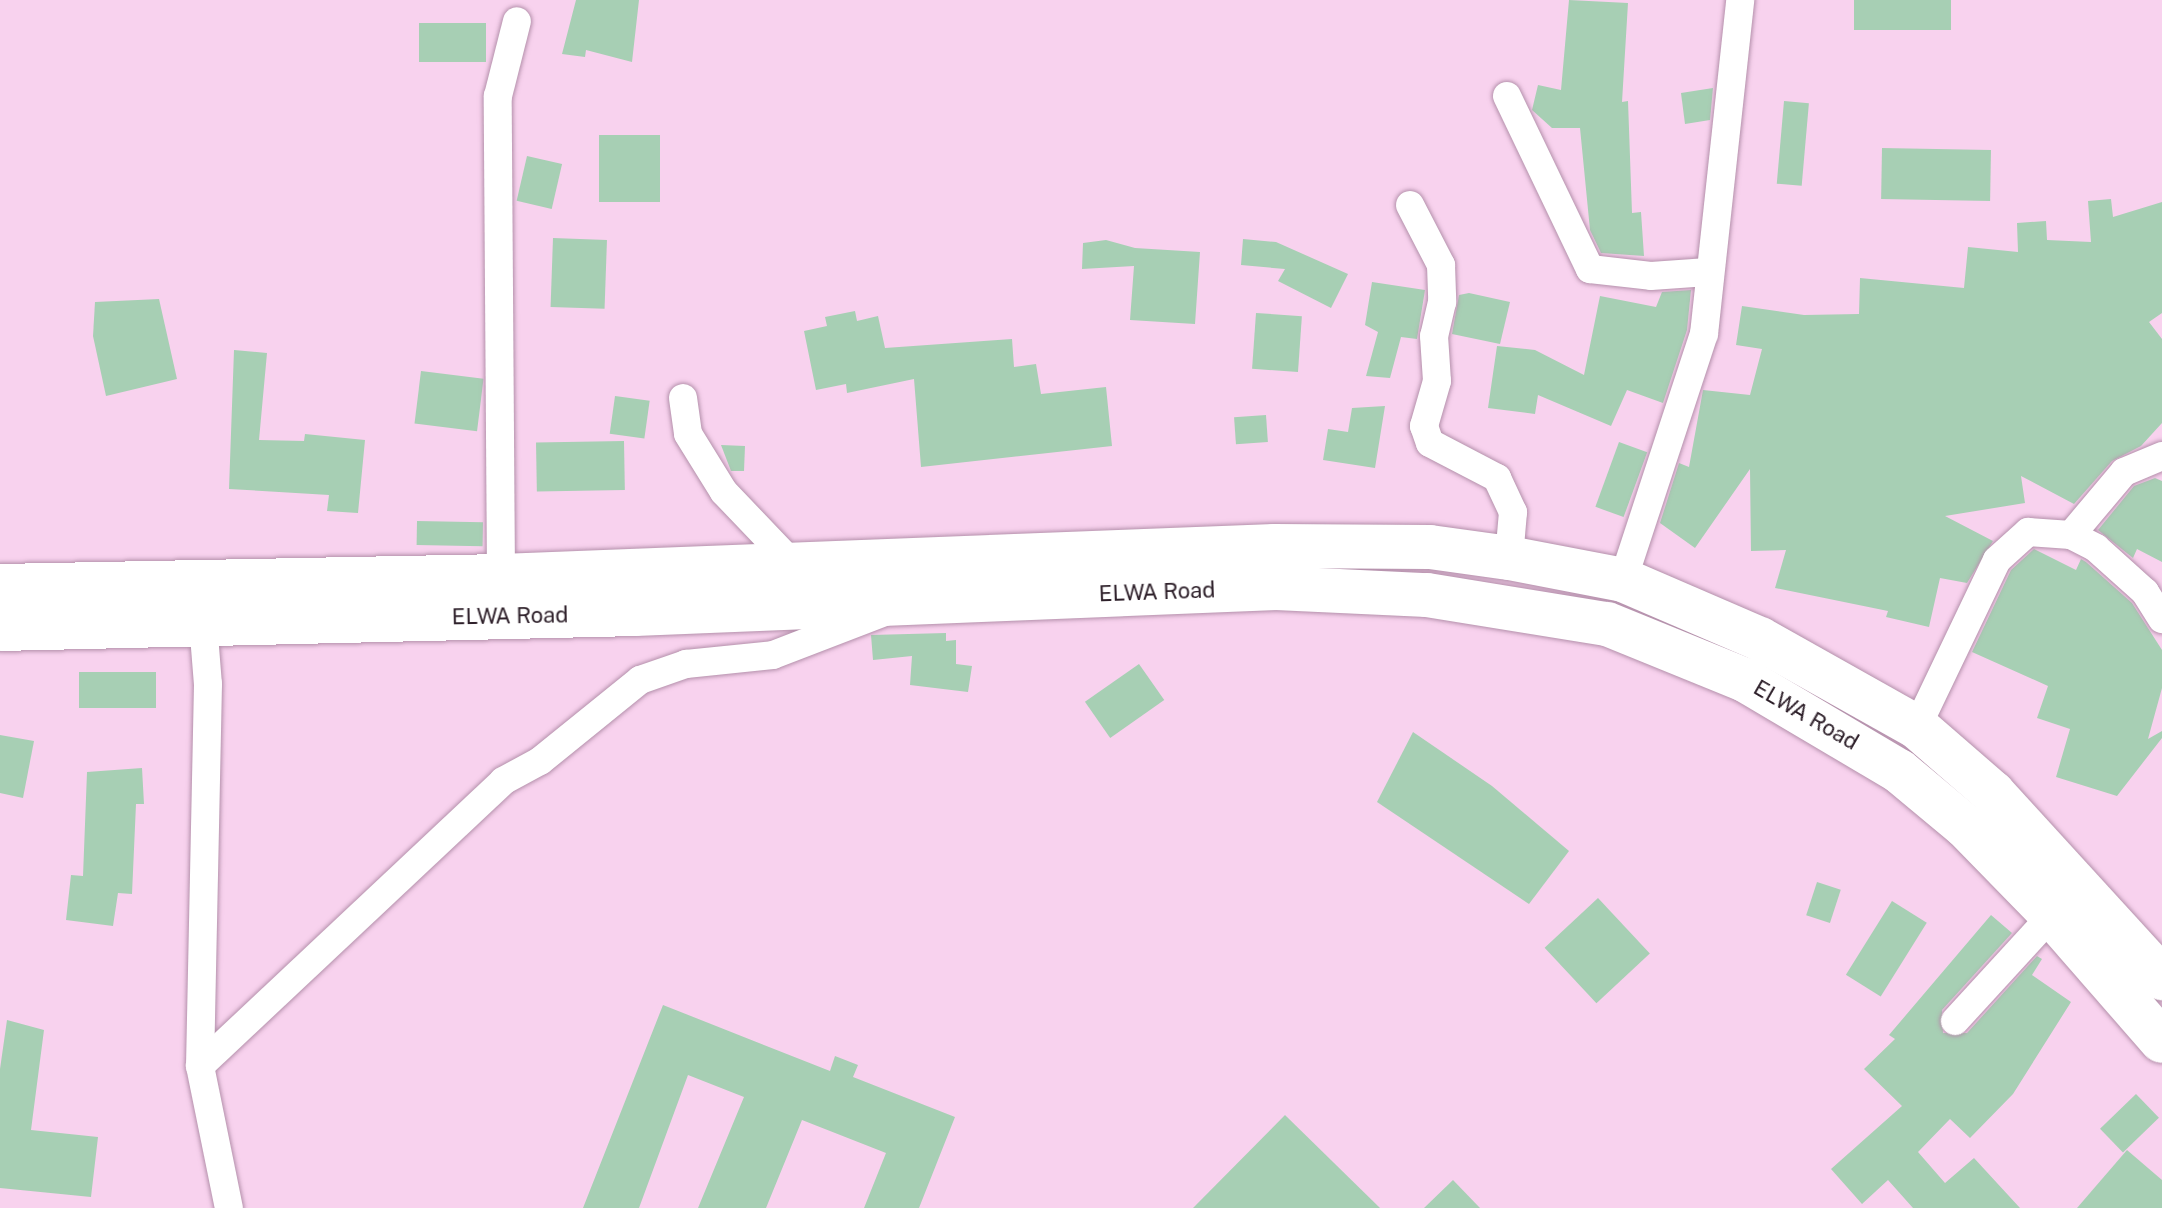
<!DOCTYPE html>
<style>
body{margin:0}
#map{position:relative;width:2162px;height:1208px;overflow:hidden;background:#f8d2ee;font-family:"Public Sans",sans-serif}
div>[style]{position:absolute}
.building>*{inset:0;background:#a7cfb4;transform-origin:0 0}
.roads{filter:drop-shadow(0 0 2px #b490ab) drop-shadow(0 0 2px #b490ab)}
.street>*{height:28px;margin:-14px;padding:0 14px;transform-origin:14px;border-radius:14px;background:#fff}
.primary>*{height:44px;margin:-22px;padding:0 22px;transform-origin:22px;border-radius:22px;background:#fff}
span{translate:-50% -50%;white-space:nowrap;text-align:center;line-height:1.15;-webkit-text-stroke:6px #fff;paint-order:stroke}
.street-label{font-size:22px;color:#2e202a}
</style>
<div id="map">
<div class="building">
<i style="clip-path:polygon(576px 0,639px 0,632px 62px,586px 50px,585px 57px,562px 54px)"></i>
<i style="clip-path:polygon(1569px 0,1628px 3px,1622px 102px,1628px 101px,1632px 213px,1641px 212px,1644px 256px,1601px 253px,1590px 230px,1580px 128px,1552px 128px,1532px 110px,1538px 85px,1561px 90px)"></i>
<i style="left:1854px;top:0;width:97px;height:30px"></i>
<i style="left:419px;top:23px;width:67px;height:39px"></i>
<i style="clip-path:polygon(1713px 88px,1710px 120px,1685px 124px,1681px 93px)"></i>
<i style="left:1784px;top:101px;width:25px;height:83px;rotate:5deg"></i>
<i style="left:599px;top:135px;width:61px;height:67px"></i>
<i style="left:1882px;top:148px;width:109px;height:51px;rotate:1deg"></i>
<i style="left:527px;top:156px;width:36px;height:46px;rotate:13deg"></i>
<i style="clip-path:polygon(2111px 199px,2113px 217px,2162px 202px,2162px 313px,2149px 322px,2162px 339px,2162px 423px,2141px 446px,2112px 461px,2074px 504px,2021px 476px,2025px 503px,1945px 516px,1993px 541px,1967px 583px,1940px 578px,1929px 627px,1886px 617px,1888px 611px,1775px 588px,1786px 550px,1751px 551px,1750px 469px,1695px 548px,1660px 523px,1679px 463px,1689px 467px,1703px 390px,1750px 395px,1762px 349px,1736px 345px,1742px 306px,1804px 315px,1859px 314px,1860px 278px,1964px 288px,1968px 247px,2018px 252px,2017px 223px,2046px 221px,2047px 240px,2091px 242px,2088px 201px)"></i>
<i style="left:553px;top:238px;width:54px;height:69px;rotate:2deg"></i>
<i style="clip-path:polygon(1243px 239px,1276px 242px,1348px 274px,1331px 308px,1278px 281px,1285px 269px,1241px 265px)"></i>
<i style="clip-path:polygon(1106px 240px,1135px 248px,1200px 252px,1195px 324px,1130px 320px,1134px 266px,1082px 269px,1083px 243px)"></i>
<i style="clip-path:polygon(1372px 282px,1425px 290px,1417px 339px,1401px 337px,1390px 378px,1366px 376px,1378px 332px,1365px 325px)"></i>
<i style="clip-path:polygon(1691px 290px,1687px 330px,1663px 403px,1627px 390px,1611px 426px,1538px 395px,1535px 414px,1488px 408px,1497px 346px,1535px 350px,1584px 375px,1600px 296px,1656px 307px,1662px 292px)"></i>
<i style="clip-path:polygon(1469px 293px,1510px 302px,1500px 344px,1452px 334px,1459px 295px)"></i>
<i style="clip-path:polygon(159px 299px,177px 379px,106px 396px,93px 336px,95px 302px)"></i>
<i style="clip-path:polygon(855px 311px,857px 321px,878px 316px,885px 348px,1012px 339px,1014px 367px,1036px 364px,1041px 394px,1106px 387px,1112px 446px,921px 467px,914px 379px,847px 393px,846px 384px,816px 390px,804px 331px,827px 326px,825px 317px)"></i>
<i style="left:1256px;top:313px;width:46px;height:56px;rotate:4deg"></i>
<i style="clip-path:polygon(234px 350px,267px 353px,259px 440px,304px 441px,305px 434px,365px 440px,358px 513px,327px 511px,329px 495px,229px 489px)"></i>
<i style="left:421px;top:371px;width:63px;height:53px;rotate:7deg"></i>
<i style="left:615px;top:396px;width:35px;height:38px;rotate:8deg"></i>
<i style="clip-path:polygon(1385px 406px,1375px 468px,1323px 460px,1328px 429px,1348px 432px,1352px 408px)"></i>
<i style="left:1266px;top:415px;width:27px;height:32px;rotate:86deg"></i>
<i style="left:624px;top:441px;width:49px;height:88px;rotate:89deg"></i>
<i style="left:1619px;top:442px;width:30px;height:69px;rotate:20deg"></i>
<i style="clip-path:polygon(721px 445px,745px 446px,744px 471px,731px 471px)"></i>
<i style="clip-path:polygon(2155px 478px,2162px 481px,2162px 562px,2137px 549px,2133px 558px,2098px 530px,2134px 486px)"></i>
<i style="left:417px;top:521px;width:66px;height:24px;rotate:1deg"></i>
<i style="clip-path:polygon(2034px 549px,2076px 570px,2081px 559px,2086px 562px,2132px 603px,2162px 650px,2162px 688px,2148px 739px,2162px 731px,2162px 738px,2117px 796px,2056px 777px,2070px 729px,2037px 718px,2048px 686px,1972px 652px,2011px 570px)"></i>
<i style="clip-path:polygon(946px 633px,946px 641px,956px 640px,956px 664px,972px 666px,968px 692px,910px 685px,912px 656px,873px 660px,871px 635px)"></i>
<i style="left:1139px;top:664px;width:44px;height:66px;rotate:55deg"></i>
<i style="left:156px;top:672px;width:36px;height:77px;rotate:90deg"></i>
<i style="clip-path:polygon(1413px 732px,1492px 786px,1569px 851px,1529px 904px,1377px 802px)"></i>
<i style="clip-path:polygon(0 735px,34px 741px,23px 798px,0 793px)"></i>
<i style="clip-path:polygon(142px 768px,144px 804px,136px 804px,132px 894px,118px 893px,113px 926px,66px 920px,71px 875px,83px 876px,87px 772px)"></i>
<i style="left:1817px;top:882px;width:25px;height:35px;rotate:18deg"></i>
<i style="left:1598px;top:898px;width:76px;height:73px;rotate:47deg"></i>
<i style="left:1892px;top:901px;width:41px;height:87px;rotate:32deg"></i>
<i style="clip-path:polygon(1991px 915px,2012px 933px,1942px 1010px,1943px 1033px,1967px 1033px,2037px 956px,2042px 959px,2032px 975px,2071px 1002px,2013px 1094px,1970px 1138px,1950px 1119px,1918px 1152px,1945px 1183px,1974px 1158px,2020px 1208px,1913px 1208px,1888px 1180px,1862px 1204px,1831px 1169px,1902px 1106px,1864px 1069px,1895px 1039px,1889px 1035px)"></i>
<i style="clip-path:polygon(663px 1005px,830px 1071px,835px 1056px,858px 1065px,853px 1077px,955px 1117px,919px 1208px,864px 1208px,886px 1153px,802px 1120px,766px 1208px,698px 1208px,744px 1097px,688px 1075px,639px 1208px,583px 1208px)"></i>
<i style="clip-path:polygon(7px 1020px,44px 1030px,31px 1130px,98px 1137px,91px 1197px,0 1188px,0 1069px)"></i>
<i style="left:2136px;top:1094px;width:33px;height:50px;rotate:46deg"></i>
<i style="clip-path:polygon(1285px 1115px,1380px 1208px,1193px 1208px)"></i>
<i style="clip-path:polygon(2127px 1150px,2162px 1180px,2162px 1208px,2077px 1208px)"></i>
<i style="clip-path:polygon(1453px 1180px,1480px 1208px,1424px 1208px)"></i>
</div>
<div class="roads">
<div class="street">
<i style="left:1507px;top:96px;width:192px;rotate:64.4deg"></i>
<i style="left:1590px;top:269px;width:61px;rotate:6.5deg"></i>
<i style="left:1651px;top:276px;width:57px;rotate:-4deg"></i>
<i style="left:1410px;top:205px;width:68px;rotate:62.7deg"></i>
<i style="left:1441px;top:265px;width:37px;rotate:88deg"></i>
<i style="left:1442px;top:302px;width:35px;rotate:103deg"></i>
<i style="left:1434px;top:336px;width:45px;rotate:86.2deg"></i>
<i style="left:1437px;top:381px;width:47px;rotate:106.1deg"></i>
<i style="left:1424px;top:426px;width:18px;rotate:71deg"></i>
<i style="left:1430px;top:443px;width:76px;rotate:27.6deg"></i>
<i style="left:1497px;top:478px;width:38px;rotate:65deg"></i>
<i style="left:1513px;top:512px;width:46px;rotate:95deg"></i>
<i style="left:683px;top:398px;width:36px;rotate:82deg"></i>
<i style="left:688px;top:434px;width:68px;rotate:58.2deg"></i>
<i style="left:724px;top:492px;width:97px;rotate:46.3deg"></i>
<i style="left:2071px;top:535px;width:82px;rotate:-49.9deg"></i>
<i style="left:2124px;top:472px;width:41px;rotate:-22.8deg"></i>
<i style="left:501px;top:576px;width:480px;rotate:-90.4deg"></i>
<i style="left:498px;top:96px;width:77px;rotate:-75.8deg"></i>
<i style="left:1623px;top:580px;width:259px;rotate:-71.8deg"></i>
<i style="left:1704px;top:334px;width:336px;rotate:-83.8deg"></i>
<i style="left:202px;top:610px;width:74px;rotate:85.4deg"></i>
<i style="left:208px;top:684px;width:382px;rotate:91.2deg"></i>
<i style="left:200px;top:1066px;width:145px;rotate:78.5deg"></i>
<i style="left:1917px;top:727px;width:185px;rotate:-64.4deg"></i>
<i style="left:1997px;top:560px;width:42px;rotate:-42.1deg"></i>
<i style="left:2028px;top:532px;width:43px;rotate:4deg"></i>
<i style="left:2071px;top:535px;width:28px;rotate:27deg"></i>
<i style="left:2096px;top:548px;width:66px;rotate:41.9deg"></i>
<i style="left:2145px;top:592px;width:32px;rotate:58deg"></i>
<i style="left:1955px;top:1021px;width:144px;rotate:-47.5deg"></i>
<i style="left:200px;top:1066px;width:416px;rotate:-43.2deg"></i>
<i style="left:503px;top:781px;width:42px;rotate:-28.4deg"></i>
<i style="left:540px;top:761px;width:129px;rotate:-39deg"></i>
<i style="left:640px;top:680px;width:49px;rotate:-19.2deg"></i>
<i style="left:686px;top:664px;width:87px;rotate:-5.9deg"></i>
<i style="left:773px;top:655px;width:122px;rotate:-21.1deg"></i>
</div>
<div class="primary">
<i style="left:0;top:586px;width:501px;rotate:-1.14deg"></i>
<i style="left:501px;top:576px;width:774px;rotate:-2.22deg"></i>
<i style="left:1274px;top:546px;width:156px;rotate:0.4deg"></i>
<i style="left:1430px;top:547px;width:80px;rotate:7.9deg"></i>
<i style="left:1509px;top:558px;width:116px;rotate:10.9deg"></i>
<i style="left:1623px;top:580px;width:149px;rotate:23.3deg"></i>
<i style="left:1760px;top:639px;width:180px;rotate:29.3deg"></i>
<i style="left:1917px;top:727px;width:101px;rotate:41deg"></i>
<i style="left:1993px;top:793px;width:251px;rotate:47.6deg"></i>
<i style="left:0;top:629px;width:635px;rotate:-1.35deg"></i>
<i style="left:635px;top:614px;width:642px;rotate:-2.32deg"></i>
<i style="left:1276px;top:588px;width:151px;rotate:2.7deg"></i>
<i style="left:1427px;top:595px;width:182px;rotate:9.2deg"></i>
<i style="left:1607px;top:624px;width:149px;rotate:22.1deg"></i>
<i style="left:1745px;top:680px;width:179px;rotate:30.6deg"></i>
<i style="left:1899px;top:771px;width:86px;rotate:39.8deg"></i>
<i style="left:1965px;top:826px;width:124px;rotate:45.7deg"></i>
<i style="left:2052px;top:915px;width:167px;rotate:48.9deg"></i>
</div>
</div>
<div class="street-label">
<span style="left:1157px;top:592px;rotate:-2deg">ELWA Road</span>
<span style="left:510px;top:616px;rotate:-1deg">ELWA Road</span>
<span style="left:1806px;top:715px;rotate:30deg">ELWA Road</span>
</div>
</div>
